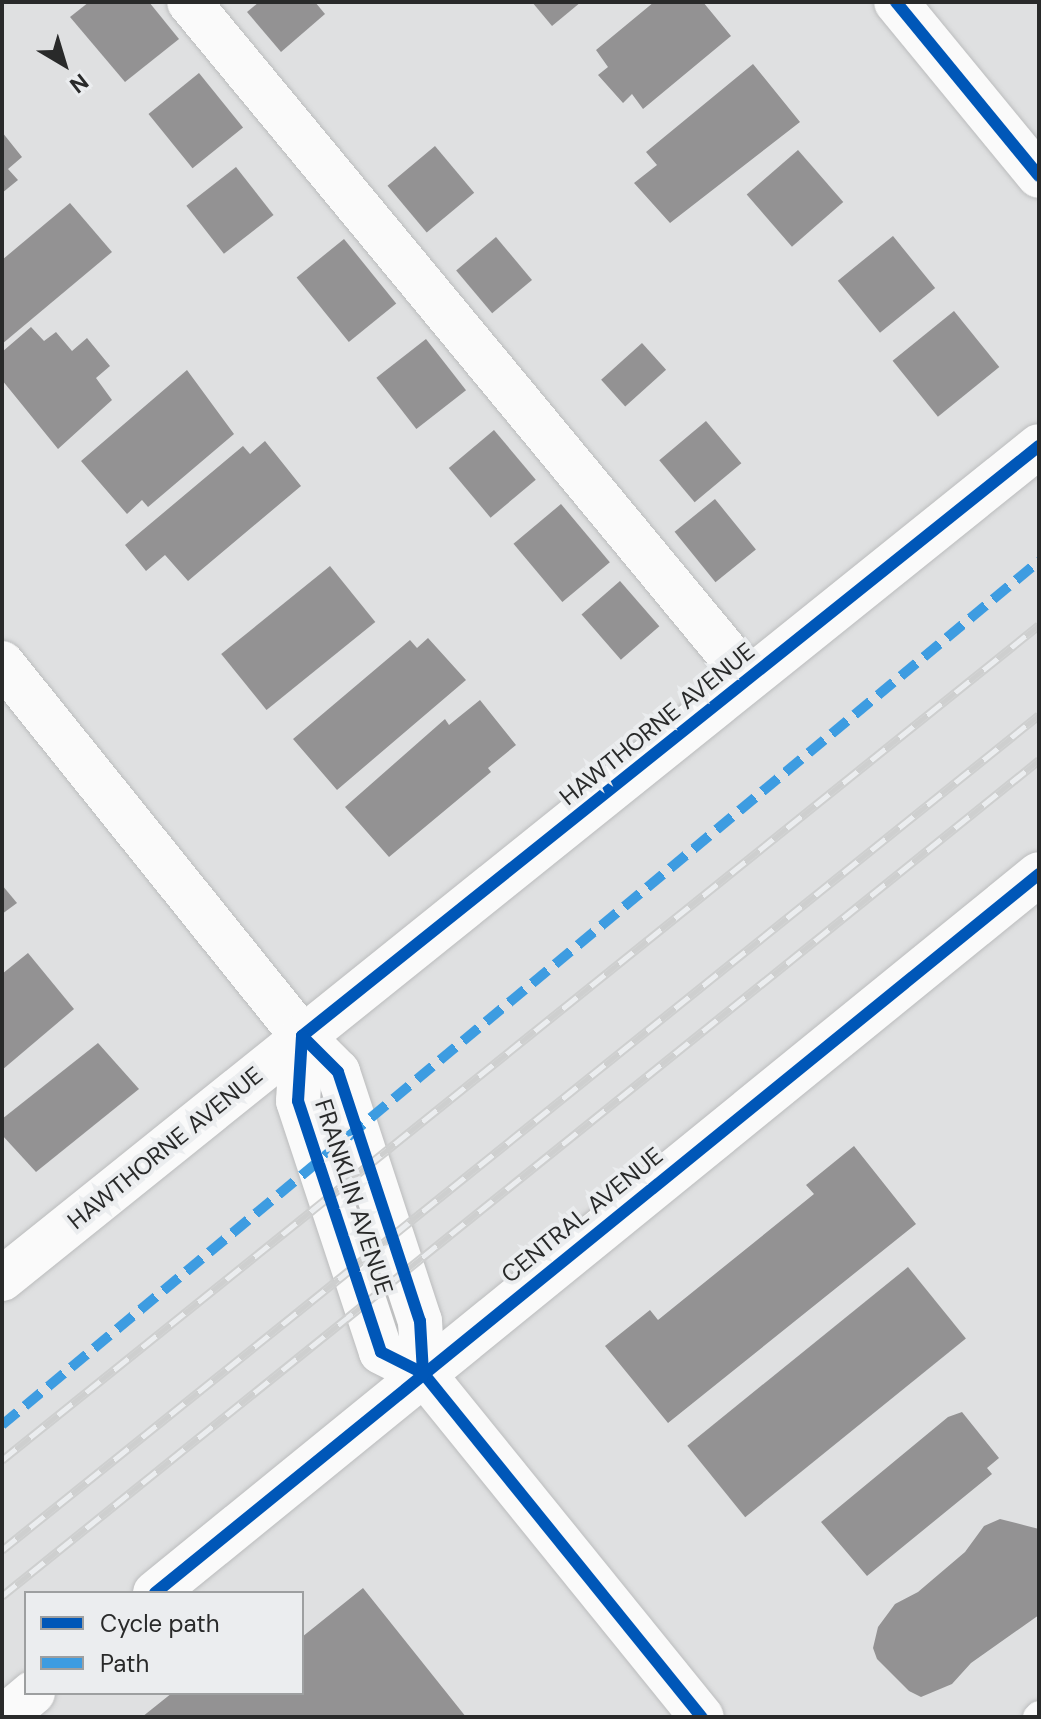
<!DOCTYPE html>
<style>
body{margin:0}
#map{position:relative;width:1041px;height:1719px;overflow:hidden;background:#dfe0e1;font-family:"DM Sans",sans-serif}
div>[style]{position:absolute}
.building>*{inset:0;background:#939293;transform-origin:0 0}
.roads{filter:drop-shadow(0 0 2px #bbbcbd) drop-shadow(0 0 2px #bbbcbd)}
.service>*{height:26px;margin:-13px;padding:0 13px;transform-origin:13px;border-radius:13px;background:#fafafa}
.minor>*{height:44px;margin:-22px;padding:0 22px;transform-origin:22px;border-radius:22px;background:#fafafa}
.tertiary>*{height:44px;margin:-22px;padding:0 22px;transform-origin:22px;border-radius:22px;background:#fafafa}
.rail>*{height:9px;margin-top:-4.5px;transform-origin:0;background:repeating-linear-gradient(90deg,#ebedef 0 18px,#cecfcf 0 36px);box-sizing:border-box;border-block:2px solid #cecfcf}
.quiet>*{height:10px;margin-top:-5px;transform-origin:0;background:repeating-linear-gradient(90deg,#3d9ce1 0 20px,transparent 0 30px)}
.cycleway>*{height:12px;margin:-6px;padding:0 6px;transform-origin:6px;border-radius:6px;background:#0057b8}
span{translate:-50% -50%;white-space:nowrap;text-align:center;line-height:1.15;-webkit-text-stroke:8px #ebedef;paint-order:stroke}
.street-label{font-size:24px;color:#292a2a}
.frame{position:absolute;inset:0;border:4px solid #292a2a;pointer-events:none}
.legend{position:absolute;left:24px;top:1591px;width:280px;height:104px;box-sizing:border-box;background:#ebedef;border:2px solid #9d9fa0;margin:0;padding:10px 14px;list-style:none;font-size:24px;color:#292a2a}
.legend li{display:flex;align-items:center;gap:16px;height:40px}
.legend b{width:40px;border:2px solid #9d9fa0}
.north{position:absolute;left:24px;top:24px;width:80px;height:80px;-webkit-text-stroke:6px #ebedef;paint-order:stroke;rotate:142deg;font-size:22px;font-weight:700;line-height:32px;text-align:center;color:#292a2a}
.north::after{content:'';display:block;margin:auto;width:28px;height:36px;background:#292a2a;clip-path:polygon(50% 0,100% 100%,50% 72%,0 100%)}
</style>
<div id="map">
<div class="building">
<i style="clip-path:polygon(89px 2px,149px 2px,179px 39px,125px 82px,70px 17px)"></i>
<i style="clip-path:polygon(259px 2px,315px 2px,325px 14px,281px 52px,247px 12px)"></i>
<i style="clip-path:polygon(532px 2px,581px 2px,552px 26px)"></i>
<i style="clip-path:polygon(654px 2px,703px 2px,731px 36px,643px 109px,632px 94px,623px 103px,598px 75px,608px 67px,596px 50px)"></i>
<i style="clip-path:polygon(753px 64px,800px 122px,670px 223px,634px 183px,657px 165px,646px 152px)"></i>
<i style="left:199px;top:73px;width:70px;height:65px;rotate:51deg"></i>
<i style="clip-path:polygon(2px 132px,22px 157px,8px 169px,18px 180px,2px 193px)"></i>
<i style="left:435px;top:146px;width:61px;height:62px;rotate:50deg"></i>
<i style="left:798px;top:150px;width:69px;height:68px;rotate:49deg"></i>
<i style="left:236px;top:167px;width:61px;height:63px;rotate:52deg"></i>
<i style="clip-path:polygon(70px 203px,112px 252px,2px 344px,2px 260px)"></i>
<i style="left:893px;top:236px;width:67px;height:71px;rotate:51deg"></i>
<i style="left:496px;top:237px;width:56px;height:52px;rotate:50deg"></i>
<i style="left:344px;top:239px;width:83px;height:61px;rotate:51deg"></i>
<i style="left:954px;top:311px;width:72px;height:79px;rotate:51deg"></i>
<i style="clip-path:polygon(31px 327px,44px 341px,56px 332px,72px 351px,87px 338px,110px 366px,96px 378px,112px 400px,58px 449px,2px 380px,2px 352px)"></i>
<i style="left:426px;top:339px;width:65px;height:63px;rotate:52deg"></i>
<i style="left:642px;top:343px;width:36px;height:55px;rotate:48deg"></i>
<i style="clip-path:polygon(187px 370px,234px 434px,148px 507px,142px 500px,127px 514px,81px 461px)"></i>
<i style="left:706px;top:421px;width:55px;height:61px;rotate:50deg"></i>
<i style="left:494px;top:430px;width:65px;height:59px;rotate:50deg"></i>
<i style="clip-path:polygon(265px 441px,301px 486px,188px 581px,165px 555px,146px 571px,125px 545px,243px 446px,250px 454px)"></i>
<i style="left:715px;top:499px;width:65px;height:52px;rotate:51deg"></i>
<i style="left:561px;top:504px;width:76px;height:62px;rotate:50deg"></i>
<i style="left:330px;top:566px;width:72px;height:140px;rotate:51deg"></i>
<i style="left:620px;top:581px;width:60px;height:51px;rotate:49deg"></i>
<i style="clip-path:polygon(428px 638px,466px 680px,337px 790px,293px 739px,410px 640px,417px 648px)"></i>
<i style="clip-path:polygon(480px 700px,516px 745px,488px 768px,491px 772px,389px 857px,345px 807px,445px 719px,449px 725px)"></i>
<i style="clip-path:polygon(2px 885px,17px 903px,2px 914px)"></i>
<i style="clip-path:polygon(28px 953px,74px 1009px,2px 1070px,2px 974px)"></i>
<i style="clip-path:polygon(98px 1043px,139px 1089px,36px 1172px,2px 1135px,2px 1119px)"></i>
<i style="clip-path:polygon(854px 1146px,916px 1224px,668px 1423px,605px 1346px,650px 1310px,658px 1320px,814px 1194px,806px 1185px)"></i>
<i style="left:908px;top:1267px;width:92px;height:284px;rotate:51deg"></i>
<i style="clip-path:polygon(962px 1412px,999px 1458px,987px 1468px,992px 1474px,867px 1576px,821px 1522px,948px 1417px)"></i>
<i style="clip-path:polygon(1000px 1519px,1039px 1529px,1039px 1615px,971px 1663px,952px 1684px,921px 1697px,909px 1691px,877px 1659px,873px 1648px,878px 1627px,895px 1604px,918px 1592px,965px 1552px,984px 1526px)"></i>
<i style="clip-path:polygon(363px 1588px,466px 1717px,142px 1717px,172px 1693px,302px 1693px,302px 1637px)"></i>
</div>
<div class="roads">
<div class="service">
<i style="left:1036px;top:1717px;width:4px;rotate:-45deg"></i>
</div>
<div class="minor">
<i style="left:189px;top:2px;width:877px;rotate:50.41deg"></i>
<i style="left:896px;top:2px;width:225px;rotate:50.6deg"></i>
<i style="left:2px;top:663px;width:479px;rotate:51.2deg"></i>
<i style="left:302px;top:1036px;width:51px;rotate:45deg"></i>
<i style="left:338px;top:1072px;width:262px;rotate:71.8deg"></i>
<i style="left:420px;top:1321px;width:52px;rotate:86.7deg"></i>
<i style="left:302px;top:1036px;width:65px;rotate:93.5deg"></i>
<i style="left:298px;top:1101px;width:264px;rotate:71.7deg"></i>
<i style="left:381px;top:1352px;width:47px;rotate:26.6deg"></i>
<i style="left:423px;top:1373px;width:443px;rotate:51deg"></i>
</div>
<div class="tertiary">
<i style="left:2px;top:1279px;width:1330px;rotate:-38.77deg"></i>
<i style="left:155px;top:1593px;width:1139px;rotate:-39.12deg"></i>
<i style="left:4px;top:1717px;width:38px;rotate:-40deg"></i>
</div>
</div>
<div class="rail">
<i style="left:2px;top:1460px;width:1331px;rotate:-38.84deg"></i>
<i style="left:2px;top:1550px;width:1331px;rotate:-38.84deg"></i>
<i style="left:2px;top:1596px;width:1332px;rotate:-38.87deg"></i>
</div>
<div class="quiet">
<i style="left:2px;top:1425px;width:1350px;rotate:-39.8deg"></i>
</div>
<div class="cycleway">
<i style="left:896px;top:2px;width:225px;rotate:50.6deg"></i>
<i style="left:302px;top:1036px;width:944px;rotate:-38.68deg"></i>
<i style="left:302px;top:1036px;width:65px;rotate:93.5deg"></i>
<i style="left:298px;top:1101px;width:264px;rotate:71.7deg"></i>
<i style="left:381px;top:1352px;width:47px;rotate:26.6deg"></i>
<i style="left:423px;top:1373px;width:443px;rotate:51deg"></i>
<i style="left:302px;top:1036px;width:51px;rotate:45deg"></i>
<i style="left:338px;top:1072px;width:262px;rotate:71.8deg"></i>
<i style="left:420px;top:1321px;width:52px;rotate:86.7deg"></i>
<i style="left:155px;top:1593px;width:1139px;rotate:-39.12deg"></i>
</div>
<div class="street-label">
<span style="left:657px;top:724px;rotate:-39deg">HAWTHORNE AVENUE</span>
<span style="left:165px;top:1148px;rotate:-39deg">HAWTHORNE AVENUE</span>
<span style="left:354px;top:1197px;rotate:72deg">FRANKLIN AVENUE</span>
<span style="left:582px;top:1215px;rotate:-39deg">CENTRAL AVENUE</span>
</div>
<div class="frame"></div>
<ul class="legend">
<li><b style="height:10px;background:#0057b8"></b>Cycle path</li>
<li><b style="height:10px;background:#3d9ce1"></b>Path</li>
</ul>
<div class="north">N</div>
</div>
